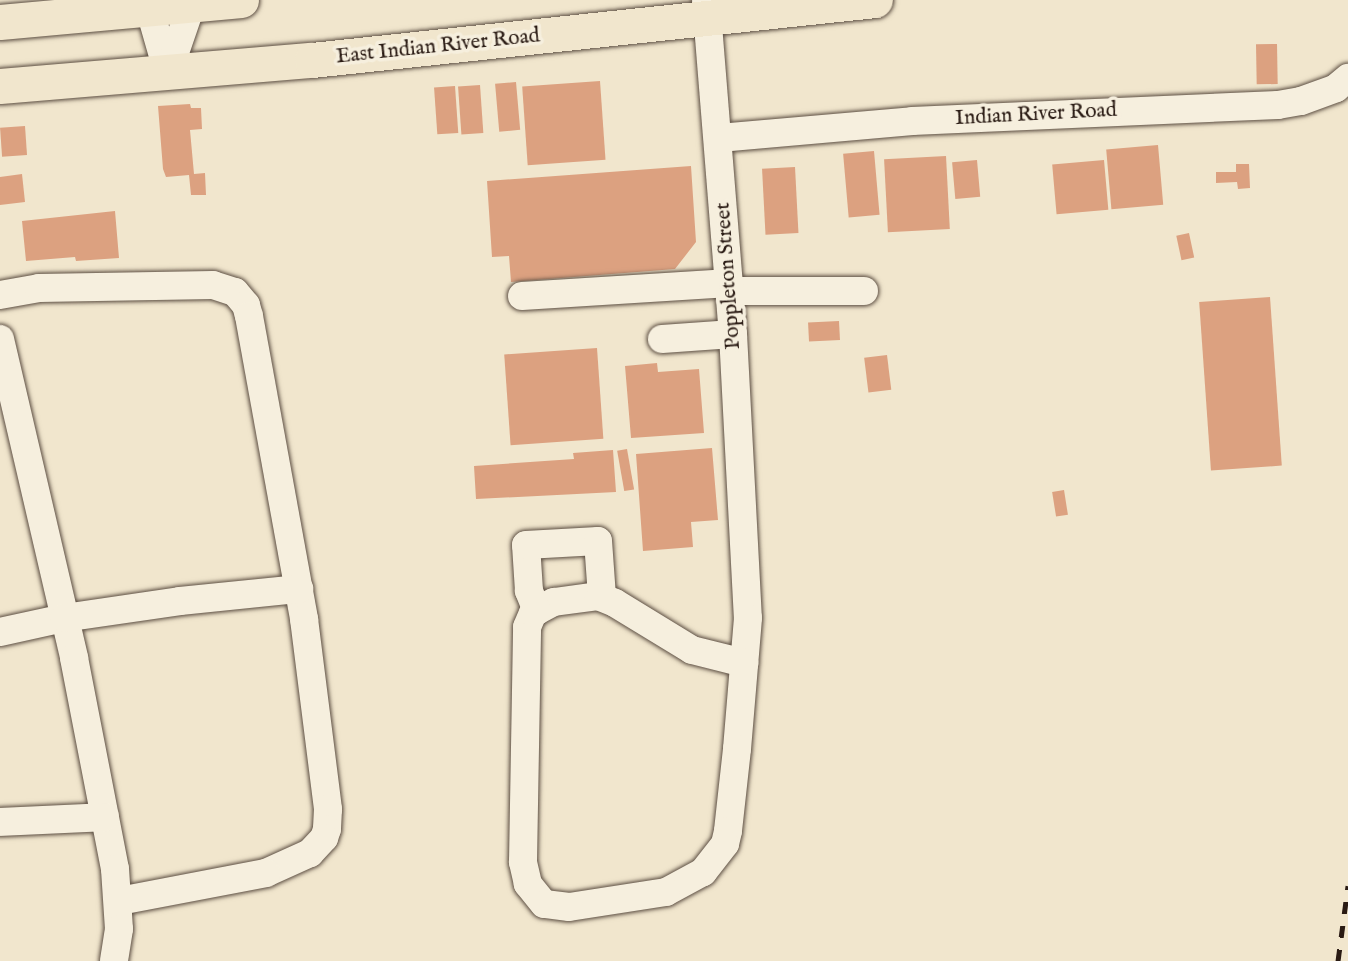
<!DOCTYPE html>
<style>
body{margin:0}
#map{position:relative;width:1348px;height:961px;overflow:hidden;background:#f1e6cd;font-family:"IM FELL English",serif}
div>[style]{position:absolute}
.building>*{inset:0;background:#dca180;transform-origin:0 0}
.roads{filter:drop-shadow(0 0 2px #5c4e42) drop-shadow(0 0 2px #5c4e42)}
.minor>*{height:28px;margin:-14px;padding:0 14px;transform-origin:14px;border-radius:14px;background:#f6efde}
.major>*{height:35px;margin:-17.5px;padding:0 17.5px;transform-origin:17.5px;border-radius:17.5px;background:#f1e6cd}
.rail>*{height:5px;margin-top:-2.5px;transform-origin:0;background:repeating-linear-gradient(90deg,#2a1b14 0 12px,transparent 0 24px)}
span{translate:-50% -50%;white-space:nowrap;text-align:center;line-height:1.15;-webkit-text-stroke:7px #f6efde;paint-order:stroke}
.street-label{font-size:21px;color:#2a1b14}
</style>
<div id="map">
<div class="building">
<i style="left:1277px;top:44px;width:40px;height:21px;rotate:89deg"></i>
<i style="left:600px;top:81px;width:79px;height:78px;rotate:86deg"></i>
<i style="left:516px;top:82px;width:48px;height:21px;rotate:85deg"></i>
<i style="left:480px;top:85px;width:48px;height:22px;rotate:86deg"></i>
<i style="left:455px;top:86px;width:47px;height:21px;rotate:86deg"></i>
<i style="clip-path:polygon(190px 104px,191px 108px,201px 108px,202px 129px,190px 130px,194px 174px,205px 173px,206px 195px,191px 195px,189px 175px,166px 177px,163px 169px,158px 106px)"></i>
<i style="left:25px;top:126px;width:29px;height:25px;rotate:86deg"></i>
<i style="left:1158px;top:145px;width:60px;height:52px;rotate:85deg"></i>
<i style="left:874px;top:151px;width:64px;height:31px;rotate:85deg"></i>
<i style="left:946px;top:156px;width:73px;height:62px;rotate:87deg"></i>
<i style="left:977px;top:160px;width:37px;height:25px;rotate:85deg"></i>
<i style="left:1104px;top:160px;width:50px;height:52px;rotate:85deg"></i>
<i style="clip-path:polygon(1236px 164px,1249px 164px,1250px 188px,1238px 189px,1237px 182px,1216px 183px,1216px 172px,1236px 172px)"></i>
<i style="clip-path:polygon(691px 166px,696px 242px,675px 269px,511px 282px,509px 256px,492px 257px,487px 181px)"></i>
<i style="left:795px;top:167px;width:66px;height:33px;rotate:87deg"></i>
<i style="clip-path:polygon(22px 174px,25px 202px,0 205px,0 177px)"></i>
<i style="clip-path:polygon(115px 211px,119px 258px,76px 261px,75px 257px,26px 261px,22px 221px)"></i>
<i style="left:1189px;top:233px;width:25px;height:13px;rotate:78deg"></i>
<i style="left:1270px;top:297px;width:169px;height:71px;rotate:86deg"></i>
<i style="left:839px;top:321px;width:19px;height:31px;rotate:87deg"></i>
<i style="left:597px;top:348px;width:91px;height:93px;rotate:86deg"></i>
<i style="left:887px;top:355px;width:35px;height:23px;rotate:83deg"></i>
<i style="clip-path:polygon(657px 363px,658px 372px,699px 369px,704px 433px,631px 438px,625px 366px)"></i>
<i style="clip-path:polygon(712px 448px,718px 520px,691px 522px,693px 547px,643px 551px,636px 454px)"></i>
<i style="left:627px;top:449px;width:41px;height:10px;rotate:80deg"></i>
<i style="clip-path:polygon(613px 450px,616px 492px,476px 499px,474px 466px,574px 459px,573px 453px)"></i>
<i style="left:1064px;top:490px;width:25px;height:12px;rotate:81deg"></i>
</div>
<div class="roads">
<div class="minor">
<i style="left:147px;top:0;width:76px;rotate:74deg"></i>
<i style="left:706px;top:0;width:335px;rotate:85.4deg"></i>
<i style="left:733px;top:334px;width:284px;rotate:87deg"></i>
<i style="left:748px;top:618px;width:131px;rotate:94.8deg"></i>
<i style="left:737px;top:749px;width:82px;rotate:96.3deg"></i>
<i style="left:728px;top:831px;width:13px;rotate:103deg"></i>
<i style="left:725px;top:844px;width:36px;rotate:128deg"></i>
<i style="left:703px;top:872px;width:42px;rotate:151.6deg"></i>
<i style="left:666px;top:892px;width:98px;rotate:171.2deg"></i>
<i style="left:569px;top:907px;width:25px;rotate:-173deg"></i>
<i style="left:544px;top:904px;width:26px;rotate:-129deg"></i>
<i style="left:528px;top:884px;width:23px;rotate:-103deg"></i>
<i style="left:523px;top:862px;width:235px;rotate:-89deg"></i>
<i style="left:527px;top:627px;width:15px;rotate:-67deg"></i>
<i style="left:533px;top:613px;width:24px;rotate:-28deg"></i>
<i style="left:554px;top:602px;width:44px;rotate:-7.8deg"></i>
<i style="left:598px;top:596px;width:18px;rotate:22deg"></i>
<i style="left:615px;top:603px;width:90px;rotate:31.4deg"></i>
<i style="left:692px;top:650px;width:54px;rotate:14deg"></i>
<i style="left:168px;top:73px;width:77px;rotate:-71.1deg"></i>
<i style="left:719px;top:138px;width:194px;rotate:-5deg"></i>
<i style="left:912px;top:121px;width:366px;rotate:-2.5deg"></i>
<i style="left:1278px;top:105px;width:23px;rotate:-10deg"></i>
<i style="left:1301px;top:101px;width:37px;rotate:-20deg"></i>
<i style="left:1336px;top:88px;width:16px;rotate:-40deg"></i>
<i style="left:730px;top:291px;width:134px"></i>
<i style="left:0;top:295px;width:40px;rotate:-10deg"></i>
<i style="left:39px;top:288px;width:174px;rotate:-1deg"></i>
<i style="left:213px;top:285px;width:23px;rotate:18deg"></i>
<i style="left:235px;top:292px;width:17px;rotate:50deg"></i>
<i style="left:246px;top:305px;width:11px;rotate:75deg"></i>
<i style="left:249px;top:316px;width:308px;rotate:79.7deg"></i>
<i style="left:304px;top:619px;width:192px;rotate:82.8deg"></i>
<i style="left:328px;top:809px;width:20px;rotate:93deg"></i>
<i style="left:327px;top:829px;width:9px;rotate:108deg"></i>
<i style="left:324px;top:838px;width:21px;rotate:133deg"></i>
<i style="left:310px;top:853px;width:48px;rotate:155.6deg"></i>
<i style="left:266px;top:873px;width:150px;rotate:169.2deg"></i>
<i style="left:522px;top:296px;width:208px;rotate:-3.6deg"></i>
<i style="left:0;top:339px;width:327px;rotate:76.9deg"></i>
<i style="left:74px;top:658px;width:215px;rotate:79deg"></i>
<i style="left:115px;top:869px;width:60px;rotate:86.2deg"></i>
<i style="left:119px;top:929px;width:32px;rotate:99deg"></i>
<i style="left:662px;top:339px;width:71px;rotate:-4deg"></i>
<i style="left:537px;top:611px;width:22px;rotate:-112deg"></i>
<i style="left:529px;top:591px;width:46px;rotate:-93.7deg"></i>
<i style="left:526px;top:545px;width:72px;rotate:-3.2deg"></i>
<i style="left:598px;top:541px;width:56px;rotate:85.9deg"></i>
<i style="left:0;top:632px;width:66px;rotate:-12.3deg"></i>
<i style="left:64px;top:618px;width:117px;rotate:-8.3deg"></i>
<i style="left:180px;top:601px;width:120px;rotate:-5.8deg"></i>
<i style="left:0;top:822px;width:105px;rotate:-2.7deg"></i>
</div>
<div class="major">
<i style="left:0;top:22px;width:242px;rotate:-5.2deg"></i>
<i style="left:0;top:86px;width:313px;rotate:-4.8deg"></i>
<i style="left:312px;top:60px;width:566px;rotate:-6.08deg"></i>
</div>
</div>
<div class="rail">
<i style="left:1338px;top:961px;width:76px;rotate:-82.4deg"></i>
</div>
<div class="street-label">
<span style="left:438px;top:47px;rotate:-6deg">East Indian River Road</span>
<span style="left:1036px;top:115px;rotate:-3deg">Indian River Road</span>
<span style="left:729px;top:276px;rotate:-94deg">Poppleton Street</span>
</div>
</div>
